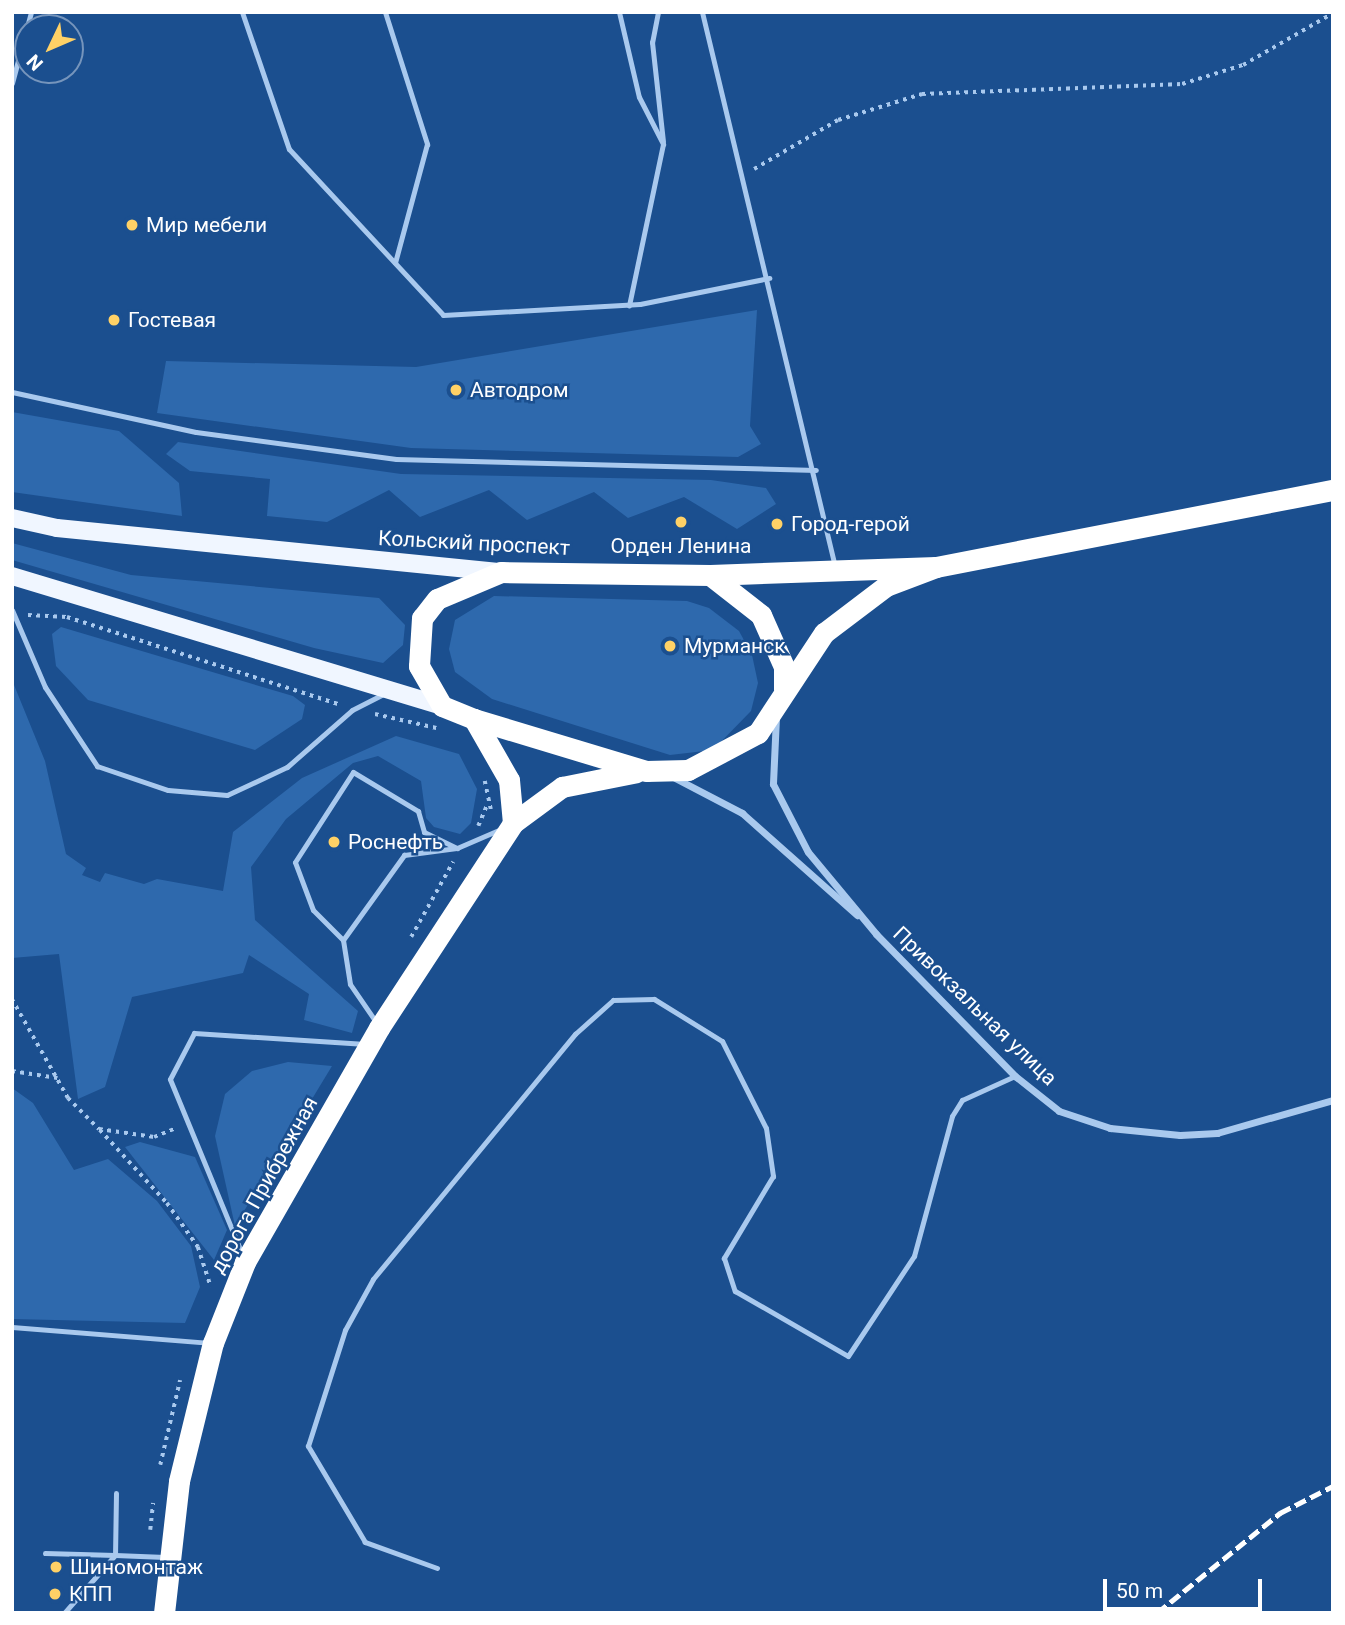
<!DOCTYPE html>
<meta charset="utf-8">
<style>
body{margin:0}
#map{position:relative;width:1345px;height:1625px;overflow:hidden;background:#1b4f8f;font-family:Roboto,sans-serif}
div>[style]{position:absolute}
.green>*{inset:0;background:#2e69ad}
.path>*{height:3.5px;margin-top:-1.75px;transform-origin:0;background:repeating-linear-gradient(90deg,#a9c9ee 0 3.5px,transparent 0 8.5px)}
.lane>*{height:5px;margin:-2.5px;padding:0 2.5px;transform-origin:2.5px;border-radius:2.5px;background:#a9c9ee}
.street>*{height:7px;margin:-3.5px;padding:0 3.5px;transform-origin:3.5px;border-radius:3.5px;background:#a9c9ee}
.primary>*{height:18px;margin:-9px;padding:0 9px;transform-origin:9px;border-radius:9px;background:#f0f6ff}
.highway>*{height:21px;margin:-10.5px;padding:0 10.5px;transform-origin:10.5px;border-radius:10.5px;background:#fff}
.rail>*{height:5px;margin-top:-2.5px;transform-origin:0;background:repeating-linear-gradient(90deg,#fff 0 12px,transparent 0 17px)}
.dots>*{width:19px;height:19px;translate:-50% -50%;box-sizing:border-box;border:4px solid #1b4f8f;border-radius:50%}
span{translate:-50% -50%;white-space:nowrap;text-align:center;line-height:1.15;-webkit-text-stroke:5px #1b4f8f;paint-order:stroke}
.poi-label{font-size:21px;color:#fff}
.left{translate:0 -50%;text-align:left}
.street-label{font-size:21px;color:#fff}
.frame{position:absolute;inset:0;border:14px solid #fff;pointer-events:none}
.north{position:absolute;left:14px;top:14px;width:70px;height:70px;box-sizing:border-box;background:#1b4f8f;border:2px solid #7695bc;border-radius:50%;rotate:226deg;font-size:19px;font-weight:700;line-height:28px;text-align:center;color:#fff}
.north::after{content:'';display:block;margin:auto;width:24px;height:32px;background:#ffd166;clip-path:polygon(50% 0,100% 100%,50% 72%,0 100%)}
.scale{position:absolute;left:1103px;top:1579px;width:159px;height:32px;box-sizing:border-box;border:4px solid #fff;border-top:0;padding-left:9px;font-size:21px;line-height:24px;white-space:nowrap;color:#fff;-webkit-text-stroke:5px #1b4f8f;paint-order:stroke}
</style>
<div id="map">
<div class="green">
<i style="clip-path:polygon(757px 310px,750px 426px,761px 444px,738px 457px,411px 448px,157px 413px,166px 361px,416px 367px)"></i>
<i style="clip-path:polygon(12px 412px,119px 431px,179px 483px,182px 516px,12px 492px)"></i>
<i style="clip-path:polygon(178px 442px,401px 474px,711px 480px,766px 488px,776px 504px,737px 529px,684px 497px,628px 518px,594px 492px,527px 520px,489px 490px,420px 517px,389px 490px,327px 522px,267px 516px,270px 479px,190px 471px,166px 454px)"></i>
<i style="clip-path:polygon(12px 543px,131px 575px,379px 598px,405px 625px,403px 645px,383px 663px,314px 648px,12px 560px)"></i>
<i style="clip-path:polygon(494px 596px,687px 601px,709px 608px,739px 631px,752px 655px,758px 683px,751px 711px,713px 750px,670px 755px,492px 699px,455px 672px,449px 649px,455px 620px)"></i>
<i style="clip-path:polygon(61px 627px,293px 696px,305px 705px,302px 719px,255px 750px,88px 700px,56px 666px,52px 634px)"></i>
<i style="clip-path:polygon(12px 680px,45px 761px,66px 854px,86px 868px,82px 875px,100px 882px,105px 873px,144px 884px,157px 879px,223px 891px,233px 832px,302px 778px,396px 736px,459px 754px,477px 789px,471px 823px,460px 834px,434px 827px,426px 818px,421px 781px,378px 756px,353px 763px,286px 819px,251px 867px,255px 920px,358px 1011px,352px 1033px,304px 1020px,309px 994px,249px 955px,243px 973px,132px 997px,105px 1087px,78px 1099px,59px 954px,12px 958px)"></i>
<i style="clip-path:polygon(288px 1062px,332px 1066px,235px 1226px,215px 1136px,225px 1094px,252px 1071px)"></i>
<i style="clip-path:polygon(12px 1088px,33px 1103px,74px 1170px,108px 1159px,157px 1201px,191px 1246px,200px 1287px,185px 1323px,12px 1319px)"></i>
<i style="clip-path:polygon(140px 1142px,195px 1157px,227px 1230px,214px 1260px,125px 1147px)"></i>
</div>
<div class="path">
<i style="left:754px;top:169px;width:97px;rotate:-30.3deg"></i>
<i style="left:838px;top:120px;width:88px;rotate:-17.2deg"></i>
<i style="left:922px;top:94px;width:260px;rotate:-2.2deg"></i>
<i style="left:1182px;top:84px;width:64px;rotate:-17.3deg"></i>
<i style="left:1243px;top:65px;width:104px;rotate:-30deg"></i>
<i style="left:28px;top:615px;width:39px;rotate:3deg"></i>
<i style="left:67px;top:617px;width:288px;rotate:17.8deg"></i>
<i style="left:375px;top:714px;width:63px;rotate:12.9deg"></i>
<i style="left:485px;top:781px;width:29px;rotate:78deg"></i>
<i style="left:478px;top:826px;width:21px;rotate:-67deg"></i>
<i style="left:411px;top:937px;width:86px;rotate:-60.8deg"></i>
<i style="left:12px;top:999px;width:114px;rotate:60.5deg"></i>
<i style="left:68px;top:1098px;width:44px;rotate:45deg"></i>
<i style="left:99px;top:1129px;width:56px;rotate:8.3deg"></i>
<i style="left:154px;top:1137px;width:24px;rotate:-22deg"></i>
<i style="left:12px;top:1071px;width:46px;rotate:8.8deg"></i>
<i style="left:100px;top:1130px;width:99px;rotate:47.5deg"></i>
<i style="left:167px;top:1203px;width:54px;rotate:54.8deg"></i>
<i style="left:198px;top:1247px;width:42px;rotate:72deg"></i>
<i style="left:160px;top:1465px;width:87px;rotate:-76.8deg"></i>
<i style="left:150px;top:1530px;width:27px;rotate:-84deg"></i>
</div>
<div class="lane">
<i style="left:242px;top:12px;width:145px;rotate:71.1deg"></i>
<i style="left:289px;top:149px;width:226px;rotate:47.1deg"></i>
<i style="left:443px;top:315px;width:197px;rotate:-3.2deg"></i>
<i style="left:640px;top:304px;width:132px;rotate:-11.4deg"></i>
<i style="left:385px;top:12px;width:139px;rotate:72.3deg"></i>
<i style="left:427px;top:144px;width:123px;rotate:105.1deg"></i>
<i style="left:619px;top:12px;width:87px;rotate:76.8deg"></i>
<i style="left:639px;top:97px;width:53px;rotate:62.9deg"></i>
<i style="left:663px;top:144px;width:165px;rotate:101.9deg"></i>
<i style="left:658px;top:12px;width:31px;rotate:101deg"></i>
<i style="left:652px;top:42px;width:100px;rotate:83.7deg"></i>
<i style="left:702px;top:12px;width:571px;rotate:76.52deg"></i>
<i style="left:12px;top:83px;width:73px;rotate:-75deg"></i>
<i style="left:12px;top:392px;width:188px;rotate:12.3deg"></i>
<i style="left:196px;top:432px;width:202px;rotate:7.7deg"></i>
<i style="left:396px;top:459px;width:420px;rotate:1.5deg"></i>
<i style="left:12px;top:610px;width:84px;rotate:66.8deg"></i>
<i style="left:45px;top:687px;width:95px;rotate:56.6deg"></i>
<i style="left:97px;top:766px;width:75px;rotate:18.7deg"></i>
<i style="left:168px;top:790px;width:59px;rotate:4.8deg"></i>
<i style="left:227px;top:795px;width:66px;rotate:-25deg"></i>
<i style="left:287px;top:767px;width:86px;rotate:-41.2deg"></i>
<i style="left:352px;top:710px;width:38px;rotate:-27deg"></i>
<i style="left:343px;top:940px;width:105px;rotate:-54.3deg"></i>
<i style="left:404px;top:855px;width:53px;rotate:-7.5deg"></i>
<i style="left:457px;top:848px;width:48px;rotate:-23.4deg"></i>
<i style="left:376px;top:1022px;width:46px;rotate:-124.4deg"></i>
<i style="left:350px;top:984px;width:45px;rotate:-99deg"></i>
<i style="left:343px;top:940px;width:42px;rotate:-135deg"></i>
<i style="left:313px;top:910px;width:51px;rotate:-110.6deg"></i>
<i style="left:295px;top:862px;width:107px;rotate:-57.2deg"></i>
<i style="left:353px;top:772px;width:76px;rotate:31deg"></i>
<i style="left:418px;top:811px;width:22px;rotate:74deg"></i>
<i style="left:424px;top:832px;width:37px;rotate:26deg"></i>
<i style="left:242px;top:1254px;width:189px;rotate:-112.4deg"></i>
<i style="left:170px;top:1079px;width:52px;rotate:-62.4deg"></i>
<i style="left:194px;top:1033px;width:168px;rotate:3.7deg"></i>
<i style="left:12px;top:1327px;width:198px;rotate:4.6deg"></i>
<i style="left:116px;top:1493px;width:62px;rotate:90.9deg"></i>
<i style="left:115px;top:1555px;width:50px;rotate:2.3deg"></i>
<i style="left:45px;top:1553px;width:70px;rotate:1.6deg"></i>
<i style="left:115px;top:1555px;width:77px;rotate:131.3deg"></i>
<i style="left:437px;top:1568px;width:77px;rotate:-160.1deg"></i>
<i style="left:365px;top:1542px;width:112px;rotate:-120.7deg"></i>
<i style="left:308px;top:1446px;width:122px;rotate:-72.3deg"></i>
<i style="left:345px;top:1330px;width:58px;rotate:-61.2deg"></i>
<i style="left:373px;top:1279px;width:318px;rotate:-50.5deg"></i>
<i style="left:575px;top:1034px;width:51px;rotate:-41.8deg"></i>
<i style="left:613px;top:1000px;width:41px;rotate:-1.4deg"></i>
<i style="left:654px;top:999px;width:80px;rotate:31.7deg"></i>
<i style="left:722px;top:1041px;width:97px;rotate:63.2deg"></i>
<i style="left:766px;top:1128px;width:49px;rotate:81.7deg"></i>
<i style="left:773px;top:1176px;width:96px;rotate:120.9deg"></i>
<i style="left:724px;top:1258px;width:35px;rotate:72deg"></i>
<i style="left:735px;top:1291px;width:130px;rotate:29.9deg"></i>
<i style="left:848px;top:1356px;width:120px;rotate:-56.6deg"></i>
<i style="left:914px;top:1256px;width:145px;rotate:-74.8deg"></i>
<i style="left:952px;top:1116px;width:19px;rotate:-58deg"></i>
<i style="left:962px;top:1100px;width:58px;rotate:-24.4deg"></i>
</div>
<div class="street">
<i style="left:776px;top:717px;width:67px;rotate:92.6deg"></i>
<i style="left:773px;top:784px;width:76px;rotate:62.8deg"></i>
<i style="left:808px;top:852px;width:107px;rotate:50.3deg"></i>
<i style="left:876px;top:934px;width:199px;rotate:45.6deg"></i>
<i style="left:1015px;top:1076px;width:56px;rotate:38.5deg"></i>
<i style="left:1059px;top:1111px;width:54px;rotate:18.4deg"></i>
<i style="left:1110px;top:1128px;width:70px;rotate:5.7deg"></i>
<i style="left:1180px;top:1135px;width:37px;rotate:-3deg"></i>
<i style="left:1217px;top:1133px;width:121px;rotate:-15.9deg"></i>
<i style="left:675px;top:778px;width:76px;rotate:27.6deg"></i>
<i style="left:742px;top:813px;width:154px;rotate:41.6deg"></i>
</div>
<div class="primary">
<i style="left:12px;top:518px;width:46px;rotate:12.5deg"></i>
<i style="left:57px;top:528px;width:446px;rotate:5.7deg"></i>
<i style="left:12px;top:576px;width:449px;rotate:16.8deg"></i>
</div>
<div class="highway">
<i style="left:936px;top:567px;width:226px;rotate:178deg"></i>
<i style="left:710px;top:575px;width:209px;rotate:-179.2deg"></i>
<i style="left:501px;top:572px;width:69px;rotate:157.1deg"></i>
<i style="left:437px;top:599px;width:24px;rotate:128deg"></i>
<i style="left:422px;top:618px;width:48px;rotate:93.6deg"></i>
<i style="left:419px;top:666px;width:46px;rotate:60.1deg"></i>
<i style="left:442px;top:706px;width:35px;rotate:22deg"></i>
<i style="left:474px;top:719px;width:180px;rotate:16.8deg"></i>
<i style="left:646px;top:771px;width:42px;rotate:-1.4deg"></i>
<i style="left:688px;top:770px;width:79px;rotate:-27.9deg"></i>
<i style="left:758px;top:733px;width:120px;rotate:-56.6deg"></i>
<i style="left:824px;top:633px;width:78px;rotate:-37.2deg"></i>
<i style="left:886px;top:586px;width:53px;rotate:-20.8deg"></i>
<i style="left:936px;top:567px;width:404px;rotate:-11deg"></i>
<i style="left:710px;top:575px;width:65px;rotate:38.1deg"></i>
<i style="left:761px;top:615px;width:57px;rotate:66.1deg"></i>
<i style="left:784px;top:667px;width:22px;rotate:90deg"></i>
<i style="left:474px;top:719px;width:70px;rotate:60.2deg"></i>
<i style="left:509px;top:780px;width:43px;rotate:84.7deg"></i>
<i style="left:164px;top:1613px;width:133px;rotate:-83.5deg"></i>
<i style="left:179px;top:1481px;width:142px;rotate:-76.2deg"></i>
<i style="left:213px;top:1343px;width:87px;rotate:-68.4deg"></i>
<i style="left:245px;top:1262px;width:270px;rotate:-60.2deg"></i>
<i style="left:379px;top:1028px;width:245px;rotate:-56.8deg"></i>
<i style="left:513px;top:823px;width:61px;rotate:-36.3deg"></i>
<i style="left:562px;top:787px;width:76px;rotate:-11.3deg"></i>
</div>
<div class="rail">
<i style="left:1157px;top:1613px;width:159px;rotate:-39.1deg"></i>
<i style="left:1280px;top:1513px;width:59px;rotate:-27deg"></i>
</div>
<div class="dots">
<i style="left:132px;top:225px;background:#ffd166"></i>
<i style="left:114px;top:320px;background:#ffd166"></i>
<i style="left:456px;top:390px;background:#ffd166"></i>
<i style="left:681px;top:522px;background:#ffd166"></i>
<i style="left:777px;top:524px;background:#ffd166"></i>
<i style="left:670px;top:646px;background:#ffd166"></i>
<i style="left:334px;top:842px;background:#ffd166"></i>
<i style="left:56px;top:1567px;background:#ffd166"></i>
<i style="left:55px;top:1594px;background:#ffd166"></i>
</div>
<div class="poi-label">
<span class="left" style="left:146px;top:225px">Мир мебели</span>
<span class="left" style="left:128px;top:320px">Гостевая</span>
<span class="left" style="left:470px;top:390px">Автодром</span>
<span class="left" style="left:791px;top:524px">Город-герой</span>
<span style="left:681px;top:546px">Орден Ленина</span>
<span class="left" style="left:684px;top:646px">Мурманск</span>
<span class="left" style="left:348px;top:842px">Роснефть</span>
<span class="left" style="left:70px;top:1567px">Шиномонтаж</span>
<span class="left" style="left:69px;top:1594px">КПП</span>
</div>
<div class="street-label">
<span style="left:474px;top:543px;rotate:3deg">Кольский проспект</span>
<span style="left:975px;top:1006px;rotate:44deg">Привокзальная улица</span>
<span style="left:264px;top:1185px;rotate:-61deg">дорога Прибрежная</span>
</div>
<div class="frame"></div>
<div class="north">N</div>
<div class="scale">50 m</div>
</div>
